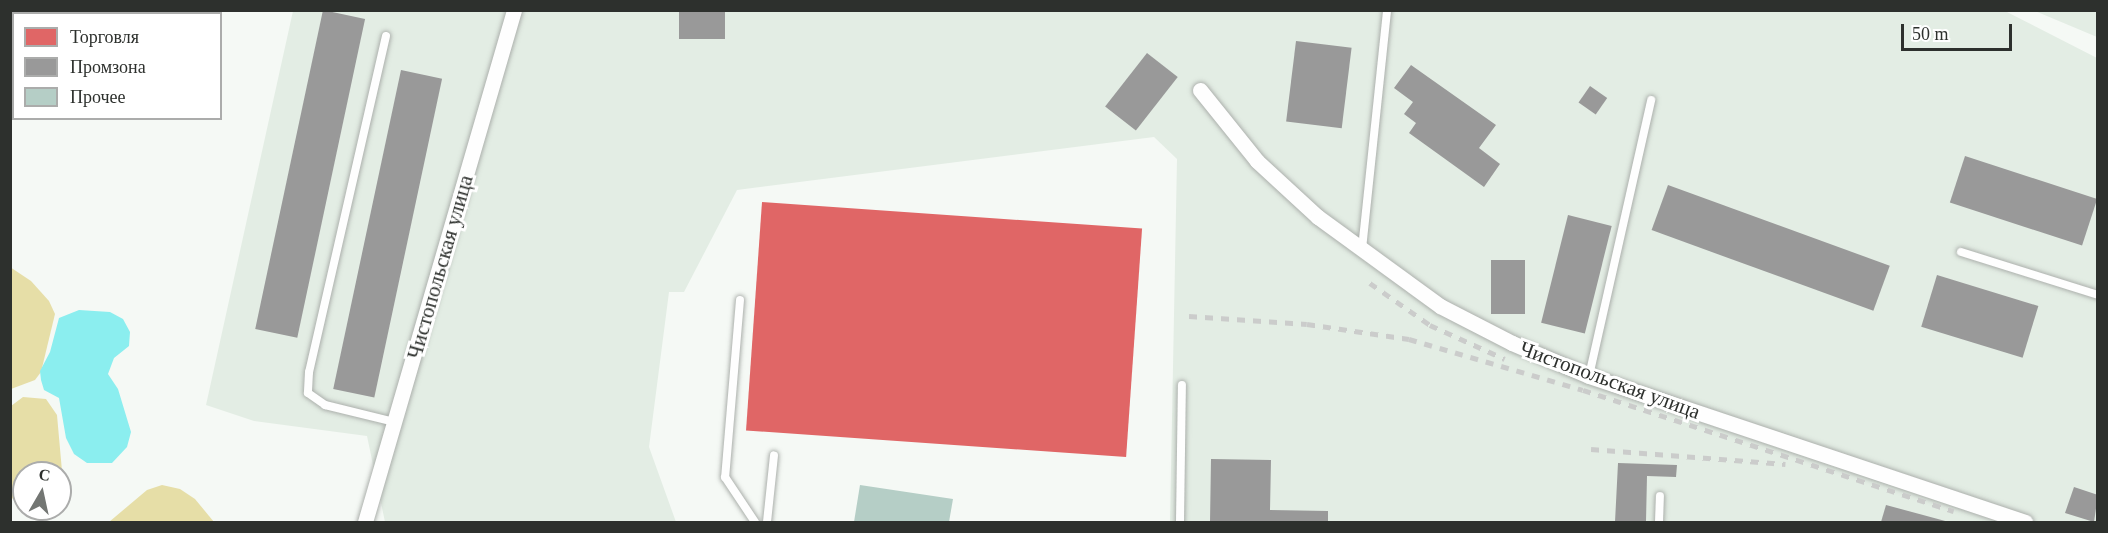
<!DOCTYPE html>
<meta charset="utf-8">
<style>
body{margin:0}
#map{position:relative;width:2108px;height:533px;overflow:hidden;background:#f5f9f5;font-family:"Times New Roman",serif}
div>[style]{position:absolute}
.built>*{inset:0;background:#e3ede4}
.forest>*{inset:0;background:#e6dea7}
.water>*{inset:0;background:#8beeef}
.shops>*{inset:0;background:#e06666;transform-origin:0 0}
.industry>*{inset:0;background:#999;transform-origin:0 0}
.building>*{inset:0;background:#b5cec6}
.roads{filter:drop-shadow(0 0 2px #acb0ac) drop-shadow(0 0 2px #acb0ac)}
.lane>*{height:8px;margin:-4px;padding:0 4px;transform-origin:4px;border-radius:4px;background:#fefefe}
.street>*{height:15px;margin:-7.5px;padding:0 7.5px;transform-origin:7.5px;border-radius:7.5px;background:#fefefe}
.rail>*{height:4.5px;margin-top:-2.25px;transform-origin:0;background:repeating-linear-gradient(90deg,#cbcccb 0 8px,transparent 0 16px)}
span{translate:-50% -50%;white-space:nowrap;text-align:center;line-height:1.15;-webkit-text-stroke:6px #fff;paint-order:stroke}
.street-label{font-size:21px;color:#2d302d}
.frame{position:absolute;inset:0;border:12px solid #2d302d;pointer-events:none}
.legend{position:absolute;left:12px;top:12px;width:210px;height:108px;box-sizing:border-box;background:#fff;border:2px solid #abacab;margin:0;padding:8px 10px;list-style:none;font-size:18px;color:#2d302d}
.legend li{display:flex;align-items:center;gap:12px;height:30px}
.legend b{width:30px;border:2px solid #abacab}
.north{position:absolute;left:12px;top:461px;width:60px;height:60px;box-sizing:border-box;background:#fff;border:2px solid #abacab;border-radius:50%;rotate:9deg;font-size:16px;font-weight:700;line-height:24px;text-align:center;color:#2d302d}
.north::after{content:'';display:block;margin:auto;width:21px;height:27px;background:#737673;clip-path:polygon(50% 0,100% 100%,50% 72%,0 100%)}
.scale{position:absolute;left:1901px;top:24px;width:111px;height:27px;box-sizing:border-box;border:3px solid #2d302d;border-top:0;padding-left:8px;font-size:18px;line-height:21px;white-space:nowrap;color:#2d302d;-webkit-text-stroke:4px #fff;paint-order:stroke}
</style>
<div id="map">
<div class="built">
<i style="clip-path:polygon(2003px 10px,2097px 58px,2097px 522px,1170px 522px,1177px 159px,1154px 137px,737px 190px,684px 292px,669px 292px,649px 447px,676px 522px,385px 522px,367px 436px,254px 421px,206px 405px,293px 11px)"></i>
<i style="clip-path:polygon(2035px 11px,2097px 11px,2097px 37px)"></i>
</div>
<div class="forest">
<i style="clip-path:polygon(10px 267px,31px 281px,49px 301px,55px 314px,41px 372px,35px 380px,11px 389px)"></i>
<i style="clip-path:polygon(23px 397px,46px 399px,57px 415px,62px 471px,60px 478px,60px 473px,24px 473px,24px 495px,11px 499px,11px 406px)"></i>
<i style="clip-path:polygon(162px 485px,180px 489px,195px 499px,214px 522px,109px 522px,147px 490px)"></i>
</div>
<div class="water">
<i style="clip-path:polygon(11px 10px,139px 10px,139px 11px,14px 14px,13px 23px)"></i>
<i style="clip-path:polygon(79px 310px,110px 312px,123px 319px,130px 332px,129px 346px,114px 358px,108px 374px,118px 389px,131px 432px,127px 447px,112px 463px,87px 463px,74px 454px,66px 438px,59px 398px,44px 390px,41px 380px,40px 371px,50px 352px,59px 318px)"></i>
</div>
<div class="shops">
<i style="left:762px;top:202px;width:381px;height:229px;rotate:4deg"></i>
</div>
<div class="industry">
<i style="left:323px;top:10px;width:43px;height:326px;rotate:12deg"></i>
<i style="left:679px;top:10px;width:46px;height:29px"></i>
<i style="left:1296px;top:41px;width:56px;height:81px;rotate:7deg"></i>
<i style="left:1147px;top:53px;width:39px;height:68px;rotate:38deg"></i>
<i style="clip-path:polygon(1411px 65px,1496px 125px,1479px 148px,1500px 164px,1484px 187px,1409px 133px,1416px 123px,1404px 114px,1413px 102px,1394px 88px)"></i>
<i style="left:401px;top:70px;width:42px;height:326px;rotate:12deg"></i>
<i style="left:1590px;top:86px;width:21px;height:20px;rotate:35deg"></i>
<i style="left:1965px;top:156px;width:139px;height:49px;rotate:18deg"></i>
<i style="left:1668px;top:185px;width:236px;height:48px;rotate:20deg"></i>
<i style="left:1568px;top:215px;width:45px;height:111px;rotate:14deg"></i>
<i style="left:1491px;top:260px;width:34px;height:54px"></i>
<i style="left:1937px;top:275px;width:106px;height:54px;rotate:17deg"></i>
<i style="clip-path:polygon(1211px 459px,1271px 460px,1270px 510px,1328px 511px,1328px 522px,1210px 522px)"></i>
<i style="clip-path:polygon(1618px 463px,1677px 465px,1676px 477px,1647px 476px,1646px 522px,1615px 522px)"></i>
<i style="clip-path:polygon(2074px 487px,2098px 495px,2094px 522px,2065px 513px)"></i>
<i style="clip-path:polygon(1886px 505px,1949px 522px,1881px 522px)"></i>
</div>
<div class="building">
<i style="clip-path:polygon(860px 485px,953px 499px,949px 522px,854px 522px)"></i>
</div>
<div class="roads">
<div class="lane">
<i style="left:386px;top:36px;width:345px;rotate:102.9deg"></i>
<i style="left:309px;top:372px;width:21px;rotate:93deg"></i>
<i style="left:308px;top:393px;width:21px;rotate:35deg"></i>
<i style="left:325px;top:405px;width:71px;rotate:13.8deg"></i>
<i style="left:1362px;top:249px;width:240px;rotate:-84deg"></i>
<i style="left:1961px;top:252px;width:144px;rotate:17.4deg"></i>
<i style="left:740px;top:300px;width:178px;rotate:94.8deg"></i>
<i style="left:725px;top:477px;width:54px;rotate:56.3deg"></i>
<i style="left:1589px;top:376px;width:283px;rotate:-77.3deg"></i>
<i style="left:767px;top:522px;width:67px;rotate:-84deg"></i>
<i style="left:1180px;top:522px;width:137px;rotate:-89.2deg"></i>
<i style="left:1659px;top:522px;width:26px;rotate:-88deg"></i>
</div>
<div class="street">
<i style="left:1200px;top:90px;width:91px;rotate:51.2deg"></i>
<i style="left:1257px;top:161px;width:83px;rotate:42.6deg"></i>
<i style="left:1318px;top:217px;width:151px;rotate:36.1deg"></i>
<i style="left:1440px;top:306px;width:81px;rotate:27.2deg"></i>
<i style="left:1512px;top:343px;width:84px;rotate:23.2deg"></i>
<i style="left:1589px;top:376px;width:460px;rotate:18.5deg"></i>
<i style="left:365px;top:522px;width:533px;rotate:-73.77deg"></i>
</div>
</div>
<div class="rail">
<i style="left:1370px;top:283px;width:73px;rotate:35deg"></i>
<i style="left:1430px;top:325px;width:82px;rotate:24.4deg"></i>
<i style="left:1189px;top:316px;width:118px;rotate:3.9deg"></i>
<i style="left:1307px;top:324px;width:103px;rotate:8.4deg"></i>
<i style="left:1409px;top:339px;width:181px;rotate:16.3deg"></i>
<i style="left:1583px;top:390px;width:390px;rotate:18.1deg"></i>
<i style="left:1591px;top:449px;width:195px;rotate:4.4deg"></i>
</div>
<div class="street-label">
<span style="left:440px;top:267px;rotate:-74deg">Чистопольская улица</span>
<span style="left:1610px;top:380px;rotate:20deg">Чистопольская улица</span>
</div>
<div class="frame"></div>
<ul class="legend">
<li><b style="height:16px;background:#e06666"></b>Торговля</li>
<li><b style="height:16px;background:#999"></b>Промзона</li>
<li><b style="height:16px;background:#b5cec6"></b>Прочее</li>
</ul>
<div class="north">С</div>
<div class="scale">50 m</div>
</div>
